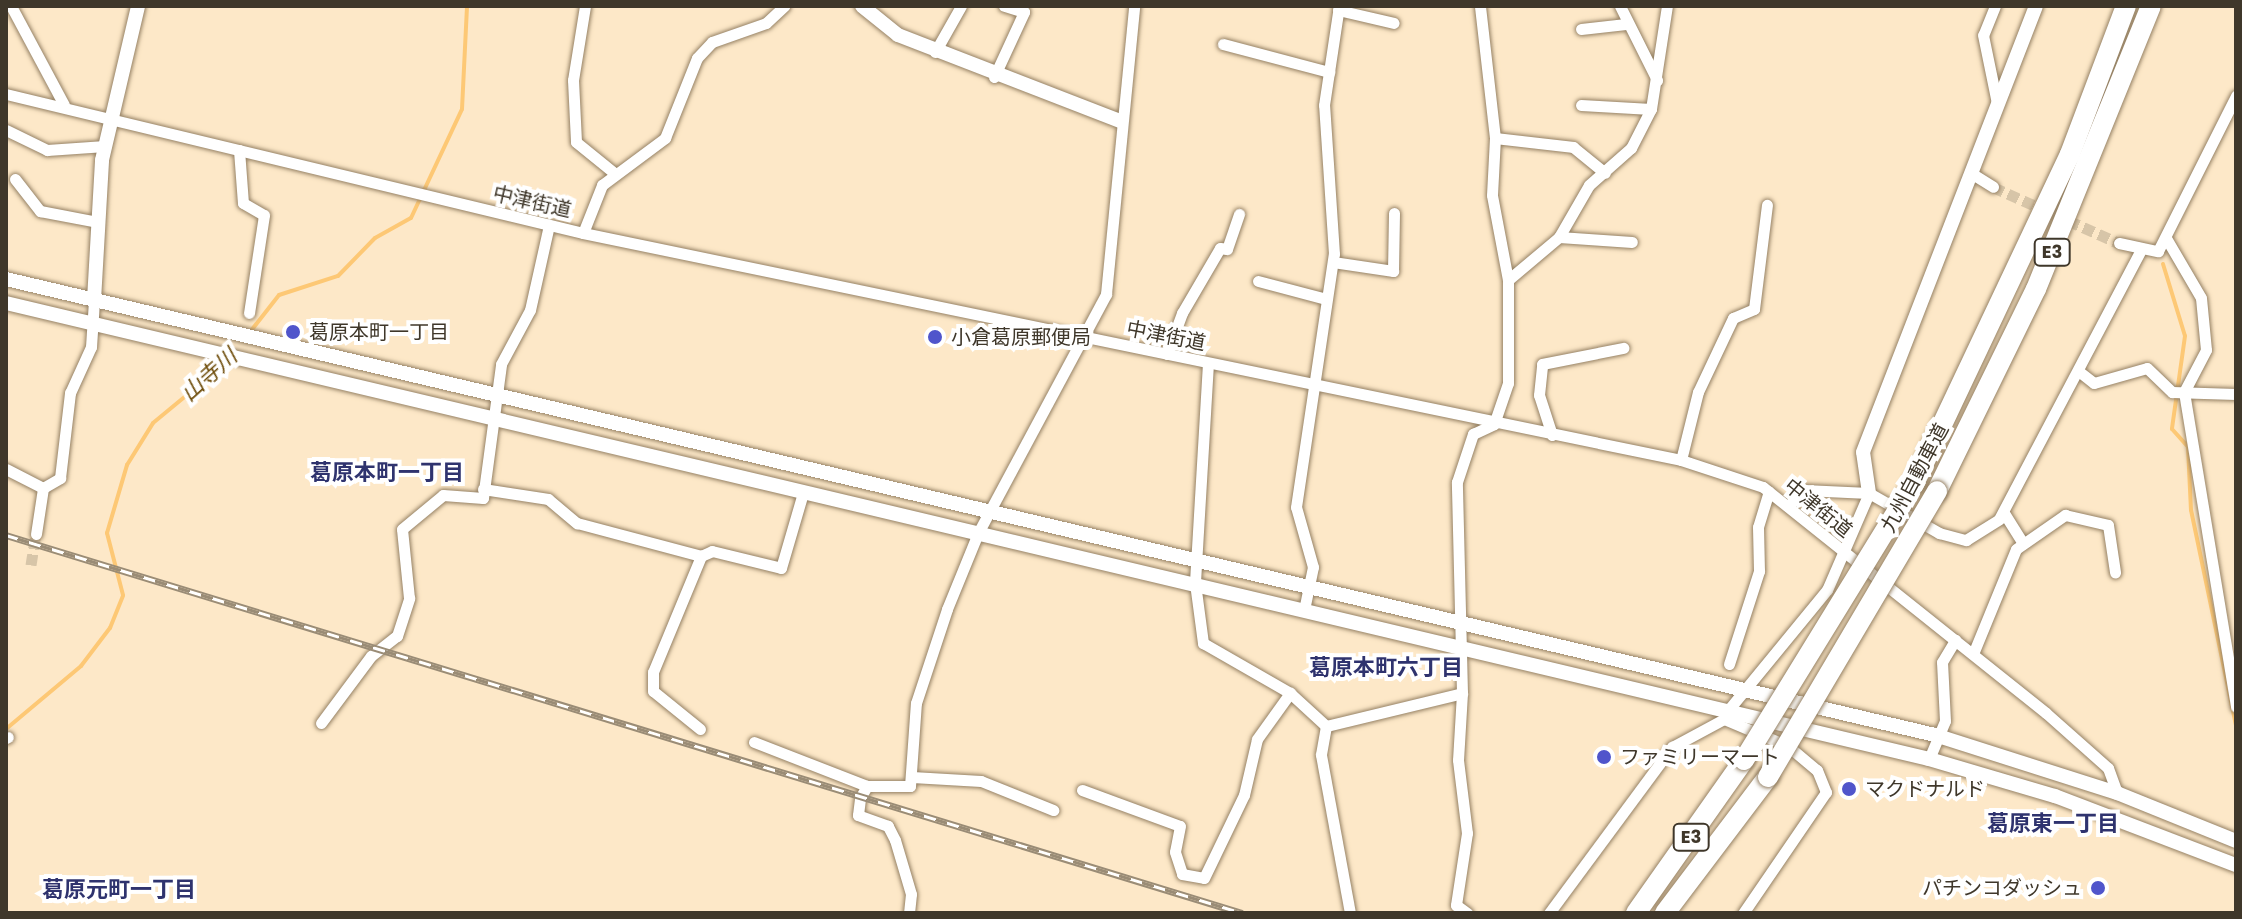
<!DOCTYPE html>
<meta charset="utf-8">
<style>
body{margin:0}
#map{position:relative;width:2242px;height:919px;overflow:hidden;background:#fde8c8;font-family:Poppins,"Noto Sans JP",sans-serif}
div>[style]{position:absolute}
.stream>*{height:4px;margin:-2px;padding:0 2px;transform-origin:2px;border-radius:2px;background:#fdc875}
.minor-tunnel>*{height:11px;margin-top:-5.5px;transform-origin:0;background:repeating-linear-gradient(90deg,#d7c5a8 0 11px,transparent 0 16.5px)}
.roads{filter:drop-shadow(0 0 2px #958164) drop-shadow(0 0 2px #958164)}
.minor>*{height:11px;margin:-5.5px;padding:0 5.5px;transform-origin:5.5px;border-radius:5.5px;background:#fff}
.tertiary>*{height:14px;margin:-7px;padding:0 7px;transform-origin:7px;border-radius:7px;background:#fff}
.motorway>*{height:20px;margin:-10px;padding:0 10px;transform-origin:10px;border-radius:10px;background:#fff}
.rail>*{height:7px;margin-top:-3.5px;transform-origin:0;background:repeating-linear-gradient(90deg,#fff 0 12px,#9a8c76 0 24px);box-sizing:border-box;border-block:2px solid #9a8c76}
.bridges{filter:drop-shadow(0 0 2px #958164) drop-shadow(0 0 2px #958164)}
.motorway-bridge>*{height:20px;margin:-10px;padding:0 10px;transform-origin:10px;border-radius:10px;background:#fff}
.dots>*{width:22px;height:22px;translate:-50% -50%;box-sizing:border-box;border:4px solid #fff;border-radius:50%}
span{translate:-50% -50%;white-space:nowrap;text-align:center;line-height:1.15;-webkit-text-stroke:8px #fff;paint-order:stroke}
.shield-label span{padding:2px 6px;background:#fff;border:2px solid;border-radius:6px;-webkit-text-stroke-width:0}
.shield-label{font-size:18px;color:#3f372a;font-weight:700}
.street-label{font-size:20px;color:#3f372a}
.poi-label{font-size:20px;color:#3f372a}
.left{translate:0 -50%;text-align:left}
.right{translate:-100% -50%;text-align:right}
.water-label{font-size:22px;color:#6d4b08;font-style:italic}
.neighbourhood-label{font-size:22px;color:#2f336e;font-weight:700}
.frame{position:absolute;inset:0;border:8px solid #3f372a;pointer-events:none}
</style>
<div id="map">
<div class="stream">
<i style="left:2163px;top:264px;width:75px;rotate:73deg"></i>
<i style="left:2185px;top:336px;width:94px;rotate:98deg"></i>
<i style="left:2172px;top:429px;width:24px;rotate:48deg"></i>
<i style="left:2188px;top:447px;width:63px;rotate:87.3deg"></i>
<i style="left:2191px;top:510px;width:221px;rotate:78.2deg"></i>
<i style="left:250px;top:332px;width:47px;rotate:-51.9deg"></i>
<i style="left:279px;top:295px;width:62px;rotate:-17.9deg"></i>
<i style="left:338px;top:276px;width:53px;rotate:-45.8deg"></i>
<i style="left:375px;top:238px;width:41px;rotate:-29.1deg"></i>
<i style="left:411px;top:218px;width:120px;rotate:-64.9deg"></i>
<i style="left:462px;top:109px;width:103px;rotate:-87.2deg"></i>
<i style="left:6px;top:729px;width:98px;rotate:-40deg"></i>
<i style="left:81px;top:666px;width:48px;rotate:-52.7deg"></i>
<i style="left:110px;top:628px;width:35px;rotate:-68deg"></i>
<i style="left:123px;top:595px;width:64px;rotate:-104.5deg"></i>
<i style="left:107px;top:533px;width:71px;rotate:-73.6deg"></i>
<i style="left:127px;top:465px;width:49px;rotate:-58.2deg"></i>
<i style="left:153px;top:423px;width:97px;rotate:-39.6deg"></i>
</div>
<div class="minor-tunnel">
<i style="left:1993px;top:187px;width:138px;rotate:24deg"></i>
<i style="left:31px;top:565px;width:31px;rotate:-81deg"></i>
</div>
<div class="roads">
<div class="minor">
<i style="left:11px;top:6px;width:112px;rotate:61.8deg"></i>
<i style="left:585px;top:6px;width:75px;rotate:99.2deg"></i>
<i style="left:573px;top:80px;width:62px;rotate:87.2deg"></i>
<i style="left:576px;top:142px;width:48px;rotate:39deg"></i>
<i style="left:1620px;top:6px;width:83px;rotate:63.4deg"></i>
<i style="left:1995px;top:6px;width:31px;rotate:112deg"></i>
<i style="left:1983px;top:35px;width:69px;rotate:78.4deg"></i>
<i style="left:1338px;top:10px;width:57px;rotate:13.1deg"></i>
<i style="left:1581px;top:29px;width:45px;rotate:-6.3deg"></i>
<i style="left:1223px;top:44px;width:110px;rotate:14.8deg"></i>
<i style="left:935px;top:52px;width:53px;rotate:-60.5deg"></i>
<i style="left:994px;top:77px;width:72px;rotate:-65.2deg"></i>
<i style="left:1024px;top:12px;width:21px;rotate:-163deg"></i>
<i style="left:6px;top:94px;width:594px;rotate:13.54deg"></i>
<i style="left:583px;top:233px;width:1121px;rotate:11.68deg"></i>
<i style="left:1681px;top:460px;width:86px;rotate:18.2deg"></i>
<i style="left:1763px;top:487px;width:362px;rotate:38.6deg"></i>
<i style="left:2046px;top:713px;width:83px;rotate:41.6deg"></i>
<i style="left:2108px;top:768px;width:27px;rotate:70deg"></i>
<i style="left:1581px;top:105px;width:70px;rotate:3.3deg"></i>
<i style="left:6px;top:130px;width:46px;rotate:26deg"></i>
<i style="left:47px;top:150px;width:58px;rotate:-3.9deg"></i>
<i style="left:1495px;top:138px;width:79px;rotate:6.6deg"></i>
<i style="left:1573px;top:147px;width:41px;rotate:39.1deg"></i>
<i style="left:239px;top:150px;width:53px;rotate:85.7deg"></i>
<i style="left:243px;top:203px;width:24px;rotate:30deg"></i>
<i style="left:264px;top:215px;width:99px;rotate:98.7deg"></i>
<i style="left:1971px;top:173px;width:26px;rotate:32deg"></i>
<i style="left:15px;top:179px;width:41px;rotate:52deg"></i>
<i style="left:40px;top:211px;width:58px;rotate:10.9deg"></i>
<i style="left:583px;top:233px;width:52px;rotate:-68.4deg"></i>
<i style="left:602px;top:185px;width:79px;rotate:-36.7deg"></i>
<i style="left:665px;top:138px;width:86px;rotate:-68.2deg"></i>
<i style="left:697px;top:58px;width:22px;rotate:-47deg"></i>
<i style="left:712px;top:42px;width:57px;rotate:-19.4deg"></i>
<i style="left:766px;top:23px;width:25px;rotate:-43deg"></i>
<i style="left:1559px;top:237px;width:73px;rotate:3.9deg"></i>
<i style="left:2166px;top:238px;width:69px;rotate:59.7deg"></i>
<i style="left:2201px;top:298px;width:52px;rotate:84.5deg"></i>
<i style="left:2206px;top:350px;width:47px;rotate:117.6deg"></i>
<i style="left:2184px;top:392px;width:319px;rotate:80.6deg"></i>
<i style="left:2119px;top:243px;width:40px;rotate:12deg"></i>
<i style="left:2158px;top:251px;width:174px;rotate:-63.3deg"></i>
<i style="left:1333px;top:262px;width:61px;rotate:8.5deg"></i>
<i style="left:1393px;top:271px;width:58px;rotate:-89deg"></i>
<i style="left:1508px;top:280px;width:67px;rotate:-40.1deg"></i>
<i style="left:1559px;top:237px;width:60px;rotate:-60deg"></i>
<i style="left:1589px;top:185px;width:56px;rotate:-41.4deg"></i>
<i style="left:1631px;top:148px;width:44px;rotate:-62.9deg"></i>
<i style="left:1651px;top:109px;width:104px;rotate:-81.2deg"></i>
<i style="left:1258px;top:281px;width:70px;rotate:14.8deg"></i>
<i style="left:1167px;top:354px;width:44px;rotate:-69.9deg"></i>
<i style="left:1182px;top:313px;width:75px;rotate:-59.7deg"></i>
<i style="left:1220px;top:248px;width:7px;rotate:8deg"></i>
<i style="left:1227px;top:249px;width:37px;rotate:-71deg"></i>
<i style="left:1208px;top:363px;width:220px;rotate:93.4deg"></i>
<i style="left:1195px;top:583px;width:61px;rotate:82.4deg"></i>
<i style="left:1203px;top:643px;width:100px;rotate:29.9deg"></i>
<i style="left:1290px;top:693px;width:49px;rotate:42.5deg"></i>
<i style="left:1326px;top:726px;width:29px;rotate:100deg"></i>
<i style="left:1321px;top:755px;width:161px;rotate:79.6deg"></i>
<i style="left:2081px;top:373px;width:16px;rotate:38deg"></i>
<i style="left:2094px;top:383px;width:55px;rotate:-15.8deg"></i>
<i style="left:2147px;top:368px;width:35px;rotate:44deg"></i>
<i style="left:2172px;top:392px;width:64px;rotate:1.8deg"></i>
<i style="left:1552px;top:435px;width:42px;rotate:-108deg"></i>
<i style="left:1539px;top:395px;width:31px;rotate:-84deg"></i>
<i style="left:1542px;top:364px;width:83px;rotate:-11.2deg"></i>
<i style="left:1681px;top:460px;width:70px;rotate:-76deg"></i>
<i style="left:1698px;top:392px;width:82px;rotate:-64.7deg"></i>
<i style="left:1733px;top:318px;width:23px;rotate:-23deg"></i>
<i style="left:1754px;top:309px;width:105px;rotate:-82.9deg"></i>
<i style="left:6px;top:469px;width:42px;rotate:27.2deg"></i>
<i style="left:483px;top:489px;width:66px;rotate:8.7deg"></i>
<i style="left:548px;top:499px;width:38px;rotate:40deg"></i>
<i style="left:577px;top:523px;width:128px;rotate:14.9deg"></i>
<i style="left:701px;top:556px;width:12px;rotate:-24deg"></i>
<i style="left:712px;top:551px;width:71px;rotate:13.8deg"></i>
<i style="left:781px;top:568px;width:78px;rotate:-73.7deg"></i>
<i style="left:1788px;top:506px;width:23px;rotate:-45deg"></i>
<i style="left:1804px;top:490px;width:65px;rotate:2.6deg"></i>
<i style="left:1869px;top:493px;width:81px;rotate:29.7deg"></i>
<i style="left:1939px;top:533px;width:28px;rotate:15deg"></i>
<i style="left:1966px;top:540px;width:39px;rotate:-32deg"></i>
<i style="left:1999px;top:519px;width:302px;rotate:-62.2deg"></i>
<i style="left:2004px;top:513px;width:36px;rotate:58deg"></i>
<i style="left:36px;top:534px;width:47px;rotate:-81.3deg"></i>
<i style="left:43px;top:488px;width:20px;rotate:-30deg"></i>
<i style="left:60px;top:478px;width:86px;rotate:-83.3deg"></i>
<i style="left:70px;top:393px;width:51px;rotate:-65.5deg"></i>
<i style="left:91px;top:347px;width:47px;rotate:-86.3deg"></i>
<i style="left:1304px;top:610px;width:44px;rotate:-78.2deg"></i>
<i style="left:1313px;top:567px;width:62px;rotate:-105.8deg"></i>
<i style="left:1296px;top:507px;width:256px;rotate:-81.5deg"></i>
<i style="left:1334px;top:254px;width:149px;rotate:-93.8deg"></i>
<i style="left:1324px;top:105px;width:100px;rotate:-81.4deg"></i>
<i style="left:1973px;top:654px;width:113px;rotate:-67.7deg"></i>
<i style="left:2016px;top:549px;width:60px;rotate:-34.8deg"></i>
<i style="left:2065px;top:515px;width:44px;rotate:13.1deg"></i>
<i style="left:2108px;top:525px;width:48px;rotate:81.5deg"></i>
<i style="left:1729px;top:664px;width:98px;rotate:-72.1deg"></i>
<i style="left:1759px;top:571px;width:44px;rotate:-91.3deg"></i>
<i style="left:1758px;top:527px;width:37px;rotate:-73deg"></i>
<i style="left:1462px;top:693px;width:67px;rotate:93.4deg"></i>
<i style="left:1458px;top:760px;width:74px;rotate:83deg"></i>
<i style="left:1467px;top:833px;width:73px;rotate:98.7deg"></i>
<i style="left:1456px;top:905px;width:14px;rotate:36deg"></i>
<i style="left:1725px;top:714px;width:161px;rotate:-50.6deg"></i>
<i style="left:1827px;top:590px;width:106px;rotate:-66.6deg"></i>
<i style="left:321px;top:723px;width:84px;rotate:-53.3deg"></i>
<i style="left:371px;top:656px;width:33px;rotate:-38deg"></i>
<i style="left:397px;top:636px;width:40px;rotate:-72deg"></i>
<i style="left:409px;top:598px;width:69px;rotate:-95.8deg"></i>
<i style="left:402px;top:529px;width:53px;rotate:-39.7deg"></i>
<i style="left:443px;top:495px;width:40px;rotate:4.3deg"></i>
<i style="left:483px;top:498px;width:135px;rotate:-82.3deg"></i>
<i style="left:501px;top:364px;width:61px;rotate:-61.8deg"></i>
<i style="left:530px;top:310px;width:87px;rotate:-77.4deg"></i>
<i style="left:1326px;top:726px;width:140px;rotate:-13.6deg"></i>
<i style="left:1462px;top:693px;width:211px;rotate:-91.4deg"></i>
<i style="left:1457px;top:482px;width:51px;rotate:-71.6deg"></i>
<i style="left:1473px;top:434px;width:23px;rotate:-25deg"></i>
<i style="left:1494px;top:424px;width:43px;rotate:-71.1deg"></i>
<i style="left:1508px;top:383px;width:103px;rotate:-90deg"></i>
<i style="left:1508px;top:280px;width:86px;rotate:-100.7deg"></i>
<i style="left:1492px;top:195px;width:57px;rotate:-87deg"></i>
<i style="left:1495px;top:138px;width:133px;rotate:-96.5deg"></i>
<i style="left:700px;top:729px;width:60px;rotate:-141deg"></i>
<i style="left:653px;top:691px;width:19px;rotate:-90deg"></i>
<i style="left:653px;top:672px;width:126px;rotate:-67.5deg"></i>
<i style="left:6px;top:738px;width:2px;rotate:-27deg"></i>
<i style="left:754px;top:742px;width:121px;rotate:21.3deg"></i>
<i style="left:1929px;top:759px;width:41px;rotate:-67.2deg"></i>
<i style="left:1945px;top:721px;width:59px;rotate:-92.9deg"></i>
<i style="left:1942px;top:662px;width:26px;rotate:-59deg"></i>
<i style="left:912px;top:777px;width:69px;rotate:3.3deg"></i>
<i style="left:981px;top:781px;width:78px;rotate:21.9deg"></i>
<i style="left:1082px;top:790px;width:104px;rotate:20.2deg"></i>
<i style="left:1180px;top:826px;width:26px;rotate:101deg"></i>
<i style="left:1175px;top:852px;width:23px;rotate:72deg"></i>
<i style="left:1182px;top:874px;width:22px;rotate:10deg"></i>
<i style="left:1204px;top:878px;width:92px;rotate:-64.3deg"></i>
<i style="left:1244px;top:795px;width:57px;rotate:-76.9deg"></i>
<i style="left:1257px;top:739px;width:57px;rotate:-54.3deg"></i>
<i style="left:909px;top:913px;width:19px;rotate:-84deg"></i>
<i style="left:911px;top:894px;width:56px;rotate:-106.5deg"></i>
<i style="left:895px;top:840px;width:16px;rotate:-117deg"></i>
<i style="left:888px;top:826px;width:32px;rotate:-160deg"></i>
<i style="left:858px;top:815px;width:17px;rotate:-83deg"></i>
<i style="left:860px;top:798px;width:14px;rotate:-60deg"></i>
<i style="left:867px;top:786px;width:43px"></i>
<i style="left:910px;top:786px;width:83px;rotate:-85.9deg"></i>
<i style="left:916px;top:703px;width:99px;rotate:-71.7deg"></i>
<i style="left:947px;top:609px;width:82px;rotate:-67.8deg"></i>
<i style="left:978px;top:533px;width:271px;rotate:-61.8deg"></i>
<i style="left:1106px;top:294px;width:289px;rotate:-84.4deg"></i>
<i style="left:1549px;top:913px;width:207px;rotate:-53.5deg"></i>
<i style="left:1672px;top:747px;width:59px;rotate:-28.3deg"></i>
<i style="left:1724px;top:719px;width:69px;rotate:22.9deg"></i>
<i style="left:1788px;top:746px;width:38px;rotate:40deg"></i>
<i style="left:1817px;top:770px;width:24px;rotate:68deg"></i>
<i style="left:1826px;top:792px;width:147px;rotate:124.4deg"></i>
</div>
<div class="tertiary">
<i style="left:862px;top:6px;width:46px;rotate:38.9deg"></i>
<i style="left:898px;top:35px;width:238px;rotate:21.2deg"></i>
<i style="left:6px;top:279px;width:1982px;rotate:13.3deg"></i>
<i style="left:1935px;top:735px;width:191px;rotate:17.7deg"></i>
<i style="left:2117px;top:793px;width:128px;rotate:22deg"></i>
<i style="left:94px;top:300px;width:140px;rotate:-86.7deg"></i>
<i style="left:102px;top:160px;width:158px;rotate:-76.8deg"></i>
<i style="left:6px;top:303px;width:1976px;rotate:13.34deg"></i>
<i style="left:1929px;top:759px;width:131px;rotate:16.4deg"></i>
<i style="left:2055px;top:796px;width:194px;rotate:20.9deg"></i>
<i style="left:1869px;top:493px;width:41px;rotate:-98.3deg"></i>
<i style="left:1863px;top:452px;width:478px;rotate:-68.8deg"></i>
</div>
<div class="motorway">
<i style="left:1915px;top:482px;width:363px;rotate:-64.7deg"></i>
<i style="left:2070px;top:154px;width:158px;rotate:-69.3deg"></i>
<i style="left:1937px;top:491px;width:225px;rotate:-63.9deg"></i>
<i style="left:2036px;top:289px;width:305px;rotate:-67.9deg"></i>
<i style="left:1636px;top:913px;width:187px;rotate:-54.8deg"></i>
<i style="left:1665px;top:913px;width:171px;rotate:-52.9deg"></i>
</div>
</div>
<div class="rail">
<i style="left:6px;top:535px;width:1293px;rotate:17deg"></i>
</div>
<div class="bridges">
<div class="motorway-bridge">
<i style="left:1744px;top:760px;width:326px;rotate:-58.4deg"></i>
<i style="left:1768px;top:777px;width:332px;rotate:-59.4deg"></i>
</div>
</div>
<div class="dots">
<i style="left:293px;top:332px;background:#5055cb"></i>
<i style="left:935px;top:337px;background:#5055cb"></i>
<i style="left:1604px;top:757px;background:#5055cb"></i>
<i style="left:1849px;top:789px;background:#5055cb"></i>
<i style="left:2098px;top:888px;background:#5055cb"></i>
</div>
<div class="shield-label">
<span style="left:2052px;top:252px">E3</span>
<span style="left:1691px;top:837px">E3</span>
</div>
<div class="street-label">
<span style="left:532px;top:202px;rotate:13deg">中津街道</span>
<span style="left:1166px;top:336px;rotate:11deg">中津街道</span>
<span style="left:1915px;top:478px;rotate:-62deg">九州自動車道</span>
<span style="left:1818px;top:508px;rotate:39deg">中津街道</span>
</div>
<div class="poi-label">
<span class="left" style="left:309px;top:332px">葛原本町一丁目</span>
<span class="left" style="left:951px;top:337px">小倉葛原郵便局</span>
<span class="left" style="left:1620px;top:757px">ファミリーマート</span>
<span class="left" style="left:1865px;top:789px">マクドナルド</span>
<span class="right" style="left:2082px;top:888px">パチンコダッシュ</span>
</div>
<div class="water-label">
<span style="left:209px;top:375px;rotate:-42deg">山寺川</span>
</div>
<div class="neighbourhood-label">
<span style="left:387px;top:473px">葛原本町一丁目</span>
<span style="left:1386px;top:668px">葛原本町六丁目</span>
<span style="left:2053px;top:824px">葛原東一丁目</span>
<span style="left:119px;top:890px">葛原元町一丁目</span>
</div>
<div class="frame"></div>
</div>
